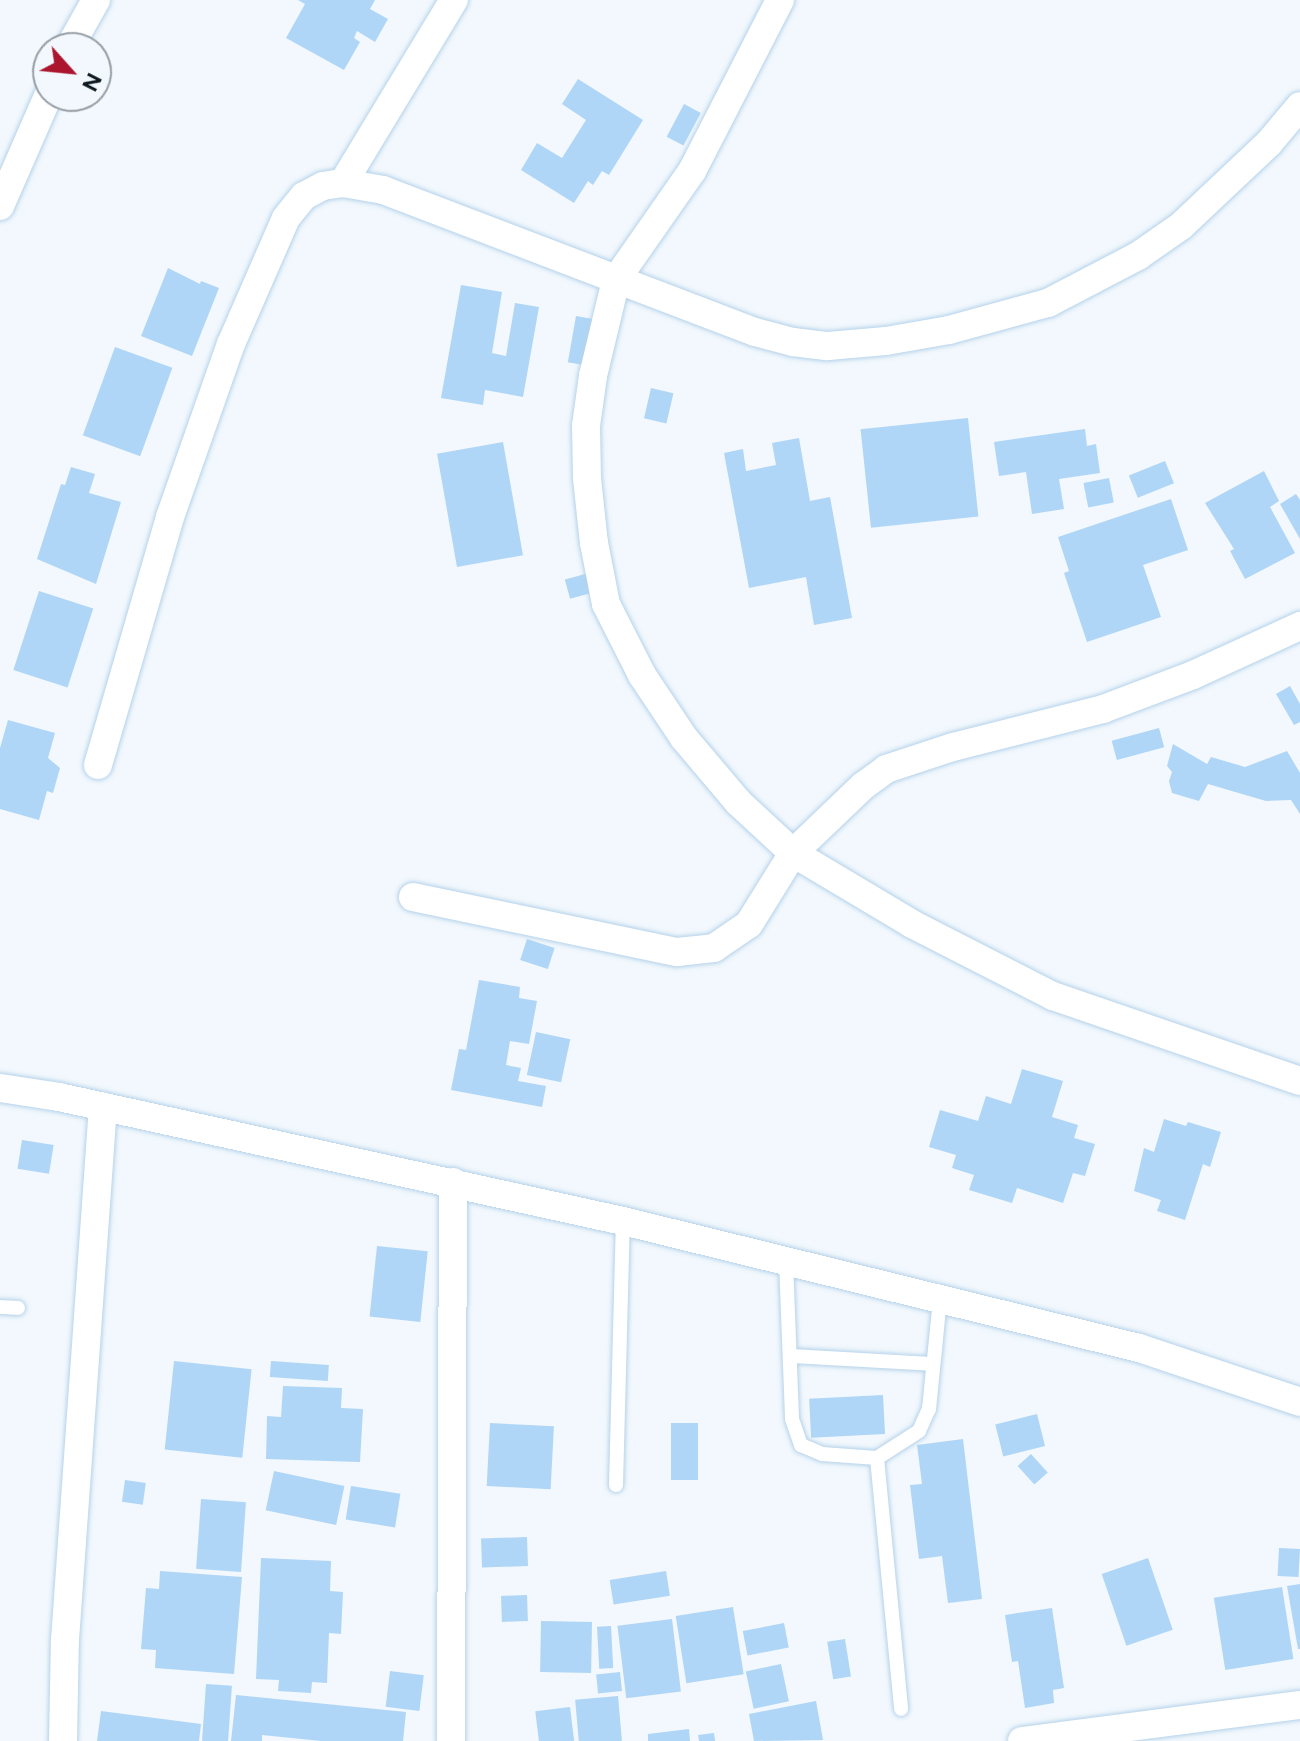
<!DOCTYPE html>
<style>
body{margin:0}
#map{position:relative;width:1300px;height:1741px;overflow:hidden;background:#f2f8fd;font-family:Figtree,sans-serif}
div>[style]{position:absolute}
.building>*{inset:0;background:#afd6f6;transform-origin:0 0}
.roads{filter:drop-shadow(0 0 2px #b5d2ea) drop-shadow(0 0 2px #b5d2ea)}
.service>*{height:14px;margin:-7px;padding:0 7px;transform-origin:7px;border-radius:7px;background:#fff}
.minor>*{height:28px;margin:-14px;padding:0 14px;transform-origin:14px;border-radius:14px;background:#fff}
span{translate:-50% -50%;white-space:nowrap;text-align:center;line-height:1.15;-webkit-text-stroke:7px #f2f8fd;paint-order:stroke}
.north{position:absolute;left:32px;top:32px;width:80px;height:80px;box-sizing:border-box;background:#f2f8fd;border:2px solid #979ea5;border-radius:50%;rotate:117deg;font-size:22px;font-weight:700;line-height:32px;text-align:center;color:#0e1821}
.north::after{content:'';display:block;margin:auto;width:28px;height:36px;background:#ab162e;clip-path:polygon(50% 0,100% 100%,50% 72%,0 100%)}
</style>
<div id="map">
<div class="building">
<i style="clip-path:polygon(298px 0,375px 0,370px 9px,388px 19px,375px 42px,357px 31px,354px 38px,360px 42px,344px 70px,286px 38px,305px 4px)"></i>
<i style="clip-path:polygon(578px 79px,643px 120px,609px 175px,602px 171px,593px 185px,588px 181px,574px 203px,521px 170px,537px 143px,562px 158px,586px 120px,562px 104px)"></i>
<i style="left:684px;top:104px;width:19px;height:37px;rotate:28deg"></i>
<i style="clip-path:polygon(168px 268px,200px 284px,201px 281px,219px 288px,192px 356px,141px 336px)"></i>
<i style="clip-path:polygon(461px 285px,502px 292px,492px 353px,506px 356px,515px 303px,539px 307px,523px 397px,485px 390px,483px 405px,441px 398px)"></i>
<i style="left:576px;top:316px;width:23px;height:47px;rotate:10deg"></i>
<i style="left:115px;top:347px;width:61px;height:94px;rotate:20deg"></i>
<i style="left:651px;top:388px;width:23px;height:31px;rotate:13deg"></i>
<i style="left:968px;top:418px;width:99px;height:108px;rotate:84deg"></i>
<i style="clip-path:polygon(1085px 429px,1087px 446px,1096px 444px,1100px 473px,1059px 479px,1064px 509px,1032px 514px,1026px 472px,999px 476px,994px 442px)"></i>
<i style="clip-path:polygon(799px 438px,810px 501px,830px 497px,852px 618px,814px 625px,806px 577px,749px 588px,724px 453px,743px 449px,746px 471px,776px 465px,772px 443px)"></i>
<i style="left:503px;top:442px;width:115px;height:67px;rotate:80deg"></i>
<i style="left:1165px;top:461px;width:24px;height:39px;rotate:68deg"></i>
<i style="clip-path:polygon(71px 467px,95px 474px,89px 493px,121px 502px,96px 584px,37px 559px,61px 484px,65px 485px)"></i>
<i style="clip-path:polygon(1264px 471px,1279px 501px,1270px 507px,1295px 553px,1245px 579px,1230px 551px,1234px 549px,1205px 503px)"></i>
<i style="left:1109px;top:478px;width:25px;height:26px;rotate:79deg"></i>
<i style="clip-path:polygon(1296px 494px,1300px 500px,1300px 539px,1280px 504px)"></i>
<i style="clip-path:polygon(1171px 499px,1188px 550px,1143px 565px,1161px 617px,1087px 642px,1064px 573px,1069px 571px,1058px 537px)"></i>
<i style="left:589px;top:573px;width:20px;height:25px;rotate:75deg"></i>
<i style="left:39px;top:591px;width:57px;height:83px;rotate:18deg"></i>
<i style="clip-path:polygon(1290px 686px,1300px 704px,1300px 722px,1294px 725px,1276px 694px)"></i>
<i style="clip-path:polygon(8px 720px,55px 733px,48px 758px,60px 768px,53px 793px,47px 791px,39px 820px,0 809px,0 748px)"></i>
<i style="left:1159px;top:728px;width:20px;height:49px;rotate:75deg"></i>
<i style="clip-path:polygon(1173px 744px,1207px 764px,1211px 757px,1245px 767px,1287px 751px,1300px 773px,1300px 814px,1291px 800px,1266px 801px,1208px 784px,1199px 801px,1172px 793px,1169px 781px,1172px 772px,1167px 766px)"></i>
<i style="left:527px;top:939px;width:29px;height:22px;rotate:18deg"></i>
<i style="clip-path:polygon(479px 980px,520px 987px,519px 998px,537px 1001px,529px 1044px,510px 1041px,506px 1065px,521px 1068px,518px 1081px,546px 1086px,542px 1107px,451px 1090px,459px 1049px,466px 1050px)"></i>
<i style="left:536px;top:1032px;width:35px;height:44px;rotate:12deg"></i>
<i style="clip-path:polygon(1022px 1069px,1063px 1081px,1052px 1117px,1078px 1125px,1074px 1138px,1095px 1144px,1085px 1176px,1073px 1173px,1063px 1203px,1017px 1188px,1012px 1203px,969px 1190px,974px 1175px,952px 1168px,956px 1155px,929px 1147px,940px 1110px,978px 1121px,986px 1096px,1011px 1104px)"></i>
<i style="clip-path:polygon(1164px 1119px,1186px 1126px,1188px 1122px,1221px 1132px,1210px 1167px,1203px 1164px,1185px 1220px,1157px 1211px,1161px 1200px,1134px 1191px,1144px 1148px,1154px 1152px)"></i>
<i style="left:22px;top:1140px;width:32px;height:29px;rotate:9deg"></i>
<i style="left:377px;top:1246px;width:51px;height:71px;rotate:6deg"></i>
<i style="left:174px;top:1361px;width:78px;height:89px;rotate:6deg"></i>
<i style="left:271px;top:1361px;width:58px;height:16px;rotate:4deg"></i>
<i style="clip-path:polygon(283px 1386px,342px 1388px,341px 1408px,363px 1409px,360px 1462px,266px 1459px,267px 1416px,281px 1417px)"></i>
<i style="left:883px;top:1395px;width:39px;height:74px;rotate:87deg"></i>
<i style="left:1037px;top:1414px;width:33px;height:43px;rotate:76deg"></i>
<i style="left:490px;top:1423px;width:64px;height:63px;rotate:3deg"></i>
<i style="left:671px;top:1423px;width:27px;height:57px"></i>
<i style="clip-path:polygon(963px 1439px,982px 1599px,948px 1603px,942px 1556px,919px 1559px,910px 1485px,922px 1484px,917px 1445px)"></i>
<i style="left:1031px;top:1454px;width:25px;height:18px;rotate:48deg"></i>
<i style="left:274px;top:1471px;width:72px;height:40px;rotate:12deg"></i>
<i style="left:125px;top:1480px;width:21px;height:22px;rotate:8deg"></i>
<i style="left:351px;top:1486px;width:50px;height:34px;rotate:9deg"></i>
<i style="left:201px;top:1499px;width:45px;height:70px;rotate:4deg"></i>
<i style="left:527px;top:1537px;width:29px;height:46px;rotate:88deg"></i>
<i style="left:1279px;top:1548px;width:21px;height:28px;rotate:3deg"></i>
<i style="clip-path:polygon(261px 1558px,331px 1561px,330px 1591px,343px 1592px,341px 1634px,329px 1633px,327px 1683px,312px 1682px,311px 1693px,278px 1691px,279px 1680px,256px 1679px)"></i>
<i style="left:1148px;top:1558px;width:76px;height:49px;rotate:71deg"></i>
<i style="clip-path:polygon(160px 1571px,242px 1577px,234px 1674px,155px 1668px,156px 1650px,141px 1649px,146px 1588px,159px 1589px)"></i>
<i style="left:666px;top:1571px;width:25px;height:57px;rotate:81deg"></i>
<i style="clip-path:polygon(1300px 1584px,1300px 1649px,1298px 1649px,1287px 1586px)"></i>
<i style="left:1282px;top:1587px;width:73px;height:69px;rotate:81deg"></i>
<i style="left:527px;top:1595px;width:26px;height:26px;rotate:88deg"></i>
<i style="left:733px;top:1607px;width:68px;height:58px;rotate:81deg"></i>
<i style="clip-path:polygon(1052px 1608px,1064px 1688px,1053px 1690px,1054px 1703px,1025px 1708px,1018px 1661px,1012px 1662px,1005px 1615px)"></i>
<i style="left:672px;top:1619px;width:73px;height:55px;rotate:83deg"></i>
<i style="left:541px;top:1621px;width:51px;height:51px;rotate:1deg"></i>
<i style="left:784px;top:1623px;width:25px;height:42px;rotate:79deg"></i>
<i style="left:611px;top:1626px;width:42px;height:14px;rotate:87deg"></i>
<i style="left:845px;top:1639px;width:38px;height:18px;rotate:81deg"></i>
<i style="left:781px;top:1664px;width:38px;height:36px;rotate:78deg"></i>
<i style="left:390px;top:1671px;width:34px;height:36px;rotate:7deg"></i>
<i style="left:620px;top:1672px;width:19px;height:24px;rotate:84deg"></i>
<i style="left:206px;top:1684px;width:26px;height:57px;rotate:4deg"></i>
<i style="clip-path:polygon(236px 1695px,406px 1712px,403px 1741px,321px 1741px,262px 1735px,262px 1741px,231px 1741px)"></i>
<i style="left:618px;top:1696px;width:45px;height:43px;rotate:85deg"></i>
<i style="clip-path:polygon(816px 1701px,823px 1740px,754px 1741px,749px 1714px)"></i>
<i style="left:570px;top:1707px;width:34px;height:35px;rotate:83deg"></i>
<i style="clip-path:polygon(101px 1711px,201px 1724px,199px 1741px,97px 1741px)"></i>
<i style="clip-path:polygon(689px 1729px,690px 1741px,648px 1741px,648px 1734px)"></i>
<i style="clip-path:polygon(714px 1733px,715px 1741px,699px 1741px,698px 1735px)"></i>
</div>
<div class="roads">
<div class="service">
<i style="left:786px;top:1261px;width:158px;rotate:87.8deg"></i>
<i style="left:792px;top:1419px;width:28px;rotate:71deg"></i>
<i style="left:801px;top:1445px;width:23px;rotate:23deg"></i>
<i style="left:822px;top:1454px;width:55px;rotate:4.2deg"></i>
<i style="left:877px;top:1458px;width:50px;rotate:-32.7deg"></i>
<i style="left:919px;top:1431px;width:24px;rotate:-66deg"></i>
<i style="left:929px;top:1409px;width:111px;rotate:-84.3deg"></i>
<i style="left:0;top:1307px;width:18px;rotate:3deg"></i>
<i style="left:790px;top:1356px;width:143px;rotate:3.2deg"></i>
<i style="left:877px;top:1458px;width:252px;rotate:84.5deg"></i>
<i style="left:616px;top:1485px;width:264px;rotate:-88.5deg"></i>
</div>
<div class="minor">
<i style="left:780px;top:0;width:192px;rotate:117.2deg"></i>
<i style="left:692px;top:171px;width:133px;rotate:124.9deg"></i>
<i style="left:616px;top:280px;width:99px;rotate:103.5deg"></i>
<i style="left:593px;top:376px;width:50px;rotate:98deg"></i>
<i style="left:586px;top:426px;width:52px;rotate:88.9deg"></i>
<i style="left:587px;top:478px;width:65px;rotate:83.9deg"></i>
<i style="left:594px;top:543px;width:62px;rotate:78.9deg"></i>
<i style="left:606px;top:604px;width:80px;rotate:63.1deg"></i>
<i style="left:642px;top:675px;width:76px;rotate:56.3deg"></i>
<i style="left:684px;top:738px;width:84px;rotate:49.8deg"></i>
<i style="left:738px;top:802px;width:75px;rotate:42.8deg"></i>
<i style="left:793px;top:853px;width:139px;rotate:30.8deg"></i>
<i style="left:912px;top:924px;width:158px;rotate:27.1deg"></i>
<i style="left:1053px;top:996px;width:261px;rotate:19deg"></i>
<i style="left:69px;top:48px;width:55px;rotate:-60.6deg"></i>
<i style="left:343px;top:183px;width:214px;rotate:-58.8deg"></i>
<i style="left:0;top:206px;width:120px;rotate:-66.4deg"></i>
<i style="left:98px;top:765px;width:258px;rotate:-73.8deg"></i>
<i style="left:170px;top:517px;width:183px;rotate:-70.6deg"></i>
<i style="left:231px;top:344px;width:137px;rotate:-66.4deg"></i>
<i style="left:286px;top:218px;width:28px;rotate:-51deg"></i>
<i style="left:304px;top:196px;width:21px;rotate:-28deg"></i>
<i style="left:323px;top:186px;width:20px;rotate:-9deg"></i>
<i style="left:343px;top:183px;width:41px;rotate:9.9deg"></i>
<i style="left:383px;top:190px;width:398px;rotate:20.9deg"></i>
<i style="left:755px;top:332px;width:39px;rotate:15deg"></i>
<i style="left:793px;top:342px;width:35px;rotate:7deg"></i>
<i style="left:828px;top:346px;width:58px;rotate:-4.9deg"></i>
<i style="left:886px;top:341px;width:64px;rotate:-9.9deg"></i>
<i style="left:949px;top:330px;width:103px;rotate:-15.3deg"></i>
<i style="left:1048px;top:303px;width:102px;rotate:-27.6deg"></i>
<i style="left:1138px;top:256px;width:52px;rotate:-34.9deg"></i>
<i style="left:1181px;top:226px;width:121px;rotate:-43.3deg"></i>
<i style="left:1269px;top:143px;width:48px;rotate:-50deg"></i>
<i style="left:413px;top:897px;width:270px;rotate:11.8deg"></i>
<i style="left:677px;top:952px;width:37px;rotate:-6deg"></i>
<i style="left:714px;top:948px;width:42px;rotate:-34.4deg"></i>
<i style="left:749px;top:924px;width:84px;rotate:-58.2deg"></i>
<i style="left:793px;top:853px;width:97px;rotate:-43.7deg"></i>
<i style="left:863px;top:786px;width:29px;rotate:-36deg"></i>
<i style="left:886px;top:769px;width:71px;rotate:-18.2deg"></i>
<i style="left:953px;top:747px;width:155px;rotate:-14.2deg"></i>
<i style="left:1103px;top:709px;width:96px;rotate:-20.7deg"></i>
<i style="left:1193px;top:675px;width:118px;rotate:-24.6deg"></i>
<i style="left:0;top:1088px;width:60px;rotate:8.7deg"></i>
<i style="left:59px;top:1097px;width:577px;rotate:12.4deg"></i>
<i style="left:623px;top:1221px;width:531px;rotate:13.83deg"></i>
<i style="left:1139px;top:1348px;width:170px;rotate:18.5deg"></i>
<i style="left:63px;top:1741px;width:101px;rotate:-88.9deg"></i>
<i style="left:65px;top:1640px;width:535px;rotate:-85.93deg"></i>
<i style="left:451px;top:1741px;width:559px;rotate:-89.8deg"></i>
<i style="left:1022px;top:1741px;width:280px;rotate:-7.4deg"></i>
</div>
</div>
<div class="north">N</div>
</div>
